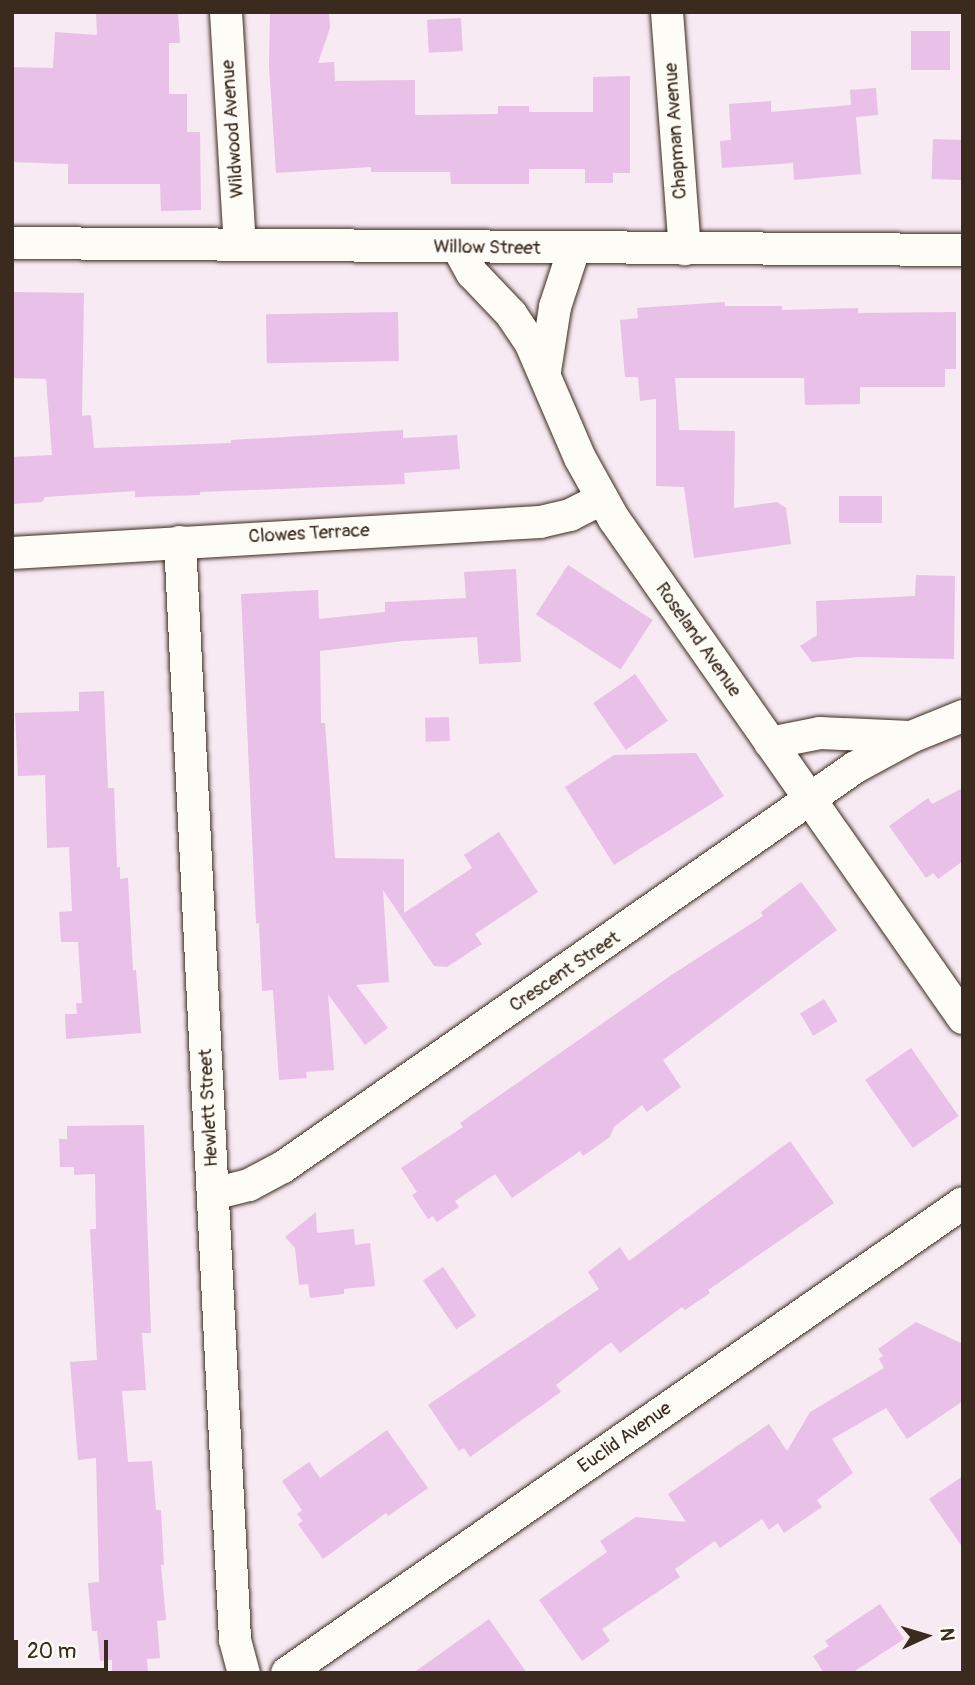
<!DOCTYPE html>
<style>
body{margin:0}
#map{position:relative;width:975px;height:1685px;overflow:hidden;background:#f7eaf2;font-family:Pangolin,sans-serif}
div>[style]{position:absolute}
.building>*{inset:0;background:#e9c0e7;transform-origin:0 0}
.roads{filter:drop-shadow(0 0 2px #3b2a1e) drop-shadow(0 0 2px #3b2a1e)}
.minor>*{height:32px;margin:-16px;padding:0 16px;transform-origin:16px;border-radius:16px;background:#fdfcf7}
span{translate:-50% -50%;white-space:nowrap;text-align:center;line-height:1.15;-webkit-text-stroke:7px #fdfcf7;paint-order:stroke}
.street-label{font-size:19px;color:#3b2a1e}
.frame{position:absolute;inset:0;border:14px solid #3b2a1e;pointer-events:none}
.north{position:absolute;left:891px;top:1601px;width:70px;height:70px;-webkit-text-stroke:5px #fdfcf7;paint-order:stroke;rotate:86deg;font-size:19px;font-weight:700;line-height:28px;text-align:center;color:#3b2a1e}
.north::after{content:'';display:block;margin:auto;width:24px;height:32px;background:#3b2a1e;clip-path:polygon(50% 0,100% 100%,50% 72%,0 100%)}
.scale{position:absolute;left:14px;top:1640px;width:94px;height:32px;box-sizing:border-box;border:4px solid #3b2a1e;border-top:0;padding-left:9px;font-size:21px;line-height:24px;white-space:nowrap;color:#3b2a1e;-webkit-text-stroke:5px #fdfcf7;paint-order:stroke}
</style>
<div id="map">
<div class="building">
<i style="clip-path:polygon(96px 12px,178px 12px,180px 43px,169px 43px,169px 94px,187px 94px,187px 132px,200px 132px,201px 210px,161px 211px,160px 184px,68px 184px,68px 164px,12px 162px,12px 67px,53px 68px,55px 32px,97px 35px)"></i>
<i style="clip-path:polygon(270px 12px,329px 12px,330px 28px,318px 63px,334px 62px,335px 81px,415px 80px,415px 115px,498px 114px,498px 106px,529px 106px,529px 112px,593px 112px,593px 77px,630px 76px,630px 173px,613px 173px,613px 183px,585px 183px,585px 169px,529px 169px,529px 184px,451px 184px,450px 172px,371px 172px,371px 167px,276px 173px,269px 66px)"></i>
<i style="left:461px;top:18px;width:33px;height:34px;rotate:87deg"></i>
<i style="left:911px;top:31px;width:39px;height:39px"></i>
<i style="clip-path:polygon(876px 88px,878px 115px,856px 117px,861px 174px,794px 180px,793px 163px,722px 168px,720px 141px,731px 140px,729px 104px,771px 101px,771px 112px,851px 105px,850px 90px)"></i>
<i style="left:933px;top:139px;width:30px;height:40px;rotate:2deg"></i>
<i style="clip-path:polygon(12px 292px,84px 293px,82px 416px,91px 415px,94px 448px,231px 443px,231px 440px,403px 430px,403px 438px,457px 435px,460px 469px,404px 473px,405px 484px,200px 492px,200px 495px,135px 497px,135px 491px,45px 497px,42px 502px,12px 504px,12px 457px,52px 455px,46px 379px,12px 378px)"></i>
<i style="clip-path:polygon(725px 302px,725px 306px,782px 306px,782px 310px,858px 308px,858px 313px,956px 312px,956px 369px,945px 369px,945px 387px,860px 387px,860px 404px,805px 405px,804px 378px,675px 378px,679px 430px,735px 431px,734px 508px,777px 502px,786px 508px,791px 544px,694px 558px,684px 487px,656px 486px,656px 399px,640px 401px,638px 377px,625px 377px,620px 320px,638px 318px,637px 308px)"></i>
<i style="left:398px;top:312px;width:49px;height:132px;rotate:89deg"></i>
<i style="left:839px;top:496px;width:43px;height:27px"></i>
<i style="left:568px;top:565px;width:101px;height:59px;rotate:33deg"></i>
<i style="clip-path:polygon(516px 569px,521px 662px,479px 664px,477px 637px,403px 641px,320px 651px,321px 723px,325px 723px,335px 858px,404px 859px,404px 913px,472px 868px,464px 855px,499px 832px,538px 892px,475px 934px,482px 944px,447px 967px,434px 966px,383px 890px,389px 982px,356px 985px,388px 1028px,365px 1045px,328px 994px,334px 1070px,306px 1072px,307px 1078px,279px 1080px,273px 990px,262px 991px,259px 923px,256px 924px,241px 594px,318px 590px,319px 619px,385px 612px,385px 602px,466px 598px,464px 572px)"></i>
<i style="clip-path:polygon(916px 575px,955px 576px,954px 659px,859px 657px,812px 662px,800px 646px,817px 635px,816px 601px,915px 596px)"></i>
<i style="left:635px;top:674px;width:57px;height:51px;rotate:55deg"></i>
<i style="clip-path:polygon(104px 691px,108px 788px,114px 788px,117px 867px,120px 867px,120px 879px,128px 878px,133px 970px,136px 970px,141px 1033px,66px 1039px,65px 1014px,77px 1014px,76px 1003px,82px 1003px,78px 942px,61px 942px,59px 912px,72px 911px,69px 847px,47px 848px,45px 775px,18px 776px,15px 713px,79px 711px,79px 692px)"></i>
<i style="left:449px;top:717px;width:24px;height:24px;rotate:88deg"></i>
<i style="clip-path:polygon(696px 753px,724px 796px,614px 865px,565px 787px,614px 755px)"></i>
<i style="clip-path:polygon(963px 788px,963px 861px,938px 879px,933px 873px,926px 878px,889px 826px,928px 798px,932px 804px)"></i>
<i style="clip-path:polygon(801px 882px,837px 930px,663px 1060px,681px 1087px,647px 1112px,642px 1105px,614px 1127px,610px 1137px,583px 1156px,580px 1151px,512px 1198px,495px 1174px,455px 1201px,459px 1207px,437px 1222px,433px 1216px,428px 1219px,412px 1195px,417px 1192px,401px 1168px,463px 1127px,460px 1123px,670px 976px,763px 916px,761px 912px)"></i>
<i style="left:824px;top:999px;width:26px;height:28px;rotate:59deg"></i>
<i style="left:911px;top:1048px;width:83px;height:56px;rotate:55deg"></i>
<i style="clip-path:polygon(144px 1125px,151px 1333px,142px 1333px,146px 1390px,122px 1391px,128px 1462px,152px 1461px,156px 1510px,161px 1510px,164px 1565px,161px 1565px,166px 1620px,157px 1621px,160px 1658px,147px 1659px,148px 1673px,112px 1673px,112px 1660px,100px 1661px,97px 1631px,92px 1631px,88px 1583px,99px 1582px,96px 1458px,78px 1460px,70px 1362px,97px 1360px,90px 1229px,96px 1229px,95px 1174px,74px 1175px,74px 1167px,60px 1167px,59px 1139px,67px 1139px,67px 1126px)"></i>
<i style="clip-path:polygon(790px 1141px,834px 1203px,708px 1290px,710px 1293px,685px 1310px,682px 1307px,620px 1353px,611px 1342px,556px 1385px,561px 1392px,470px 1457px,464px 1448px,459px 1451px,428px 1405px,599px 1289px,588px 1272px,620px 1247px,629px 1261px)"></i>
<i style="clip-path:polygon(316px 1212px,317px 1233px,354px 1229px,355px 1245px,370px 1243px,375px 1286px,344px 1289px,344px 1294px,310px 1298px,308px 1284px,299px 1285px,295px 1248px,285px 1237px)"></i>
<i style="left:443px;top:1267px;width:59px;height:24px;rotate:56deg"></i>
<i style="clip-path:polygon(916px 1322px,963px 1344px,963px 1401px,907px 1439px,886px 1408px,832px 1439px,853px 1473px,817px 1500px,822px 1507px,784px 1533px,778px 1523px,769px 1530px,762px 1519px,720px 1548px,715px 1541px,675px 1569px,680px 1577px,602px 1629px,610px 1641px,582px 1661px,539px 1600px,607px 1552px,600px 1541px,636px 1517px,686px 1522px,668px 1494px,769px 1424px,787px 1451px,810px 1412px,884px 1368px,879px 1359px,883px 1356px,878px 1349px)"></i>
<i style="clip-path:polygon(387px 1430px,428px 1488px,388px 1516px,386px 1513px,323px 1559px,298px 1524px,303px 1521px,297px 1514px,302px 1510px,282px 1481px,309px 1462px,320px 1478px)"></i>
<i style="clip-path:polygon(963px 1476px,963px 1548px,929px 1499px)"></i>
<i style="clip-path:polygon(880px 1604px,904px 1639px,852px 1673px,824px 1673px,813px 1656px,829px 1646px,825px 1641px)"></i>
<i style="clip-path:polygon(489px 1619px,527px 1673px,413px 1673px)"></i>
</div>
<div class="roads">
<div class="minor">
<i style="left:226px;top:12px;width:233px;rotate:86.6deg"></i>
<i style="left:667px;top:12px;width:238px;rotate:85.7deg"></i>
<i style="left:12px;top:243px;width:951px;rotate:0.42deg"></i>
<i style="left:458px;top:248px;width:29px;rotate:61deg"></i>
<i style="left:472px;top:273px;width:57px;rotate:46.4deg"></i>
<i style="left:511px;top:314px;width:34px;rotate:56deg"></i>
<i style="left:530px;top:342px;width:126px;rotate:66.7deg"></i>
<i style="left:580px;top:458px;width:70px;rotate:60.9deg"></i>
<i style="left:614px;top:519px;width:609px;rotate:55.03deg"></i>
<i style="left:545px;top:371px;width:65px;rotate:-81.1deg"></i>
<i style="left:555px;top:307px;width:61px;rotate:-71.9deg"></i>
<i style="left:180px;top:542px;width:1099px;rotate:87.13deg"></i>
<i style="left:235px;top:1640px;width:34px;rotate:75deg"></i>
<i style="left:12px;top:553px;width:529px;rotate:-3.36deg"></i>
<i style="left:540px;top:522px;width:31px;rotate:-13deg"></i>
<i style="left:570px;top:515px;width:36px;rotate:-27deg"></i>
<i style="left:770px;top:743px;width:51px;rotate:-11.3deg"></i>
<i style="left:820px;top:733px;width:90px;rotate:2.5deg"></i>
<i style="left:213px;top:1194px;width:37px;rotate:-14deg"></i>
<i style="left:249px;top:1185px;width:38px;rotate:-28deg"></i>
<i style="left:283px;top:1167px;width:697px;rotate:-34.94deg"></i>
<i style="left:854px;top:768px;width:65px;rotate:-28.5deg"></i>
<i style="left:911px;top:737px;width:56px;rotate:-22deg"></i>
<i style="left:287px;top:1673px;width:823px;rotate:-34.81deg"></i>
</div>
</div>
<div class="street-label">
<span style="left:233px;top:129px;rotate:-94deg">Wildwood Avenue</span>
<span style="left:676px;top:131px;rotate:-94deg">Chapman Avenue</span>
<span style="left:487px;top:248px;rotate:1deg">Willow Street</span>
<span style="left:309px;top:534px;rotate:-3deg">Clowes Terrace</span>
<span style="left:698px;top:640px;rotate:55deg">Roseland Avenue</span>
<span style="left:565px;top:972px;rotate:-34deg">Crescent Street</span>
<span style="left:209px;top:1108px;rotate:-93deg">Hewlett Street</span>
<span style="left:625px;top:1438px;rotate:-35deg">Euclid Avenue</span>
</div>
<div class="frame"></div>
<div class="north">N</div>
<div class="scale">20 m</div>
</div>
